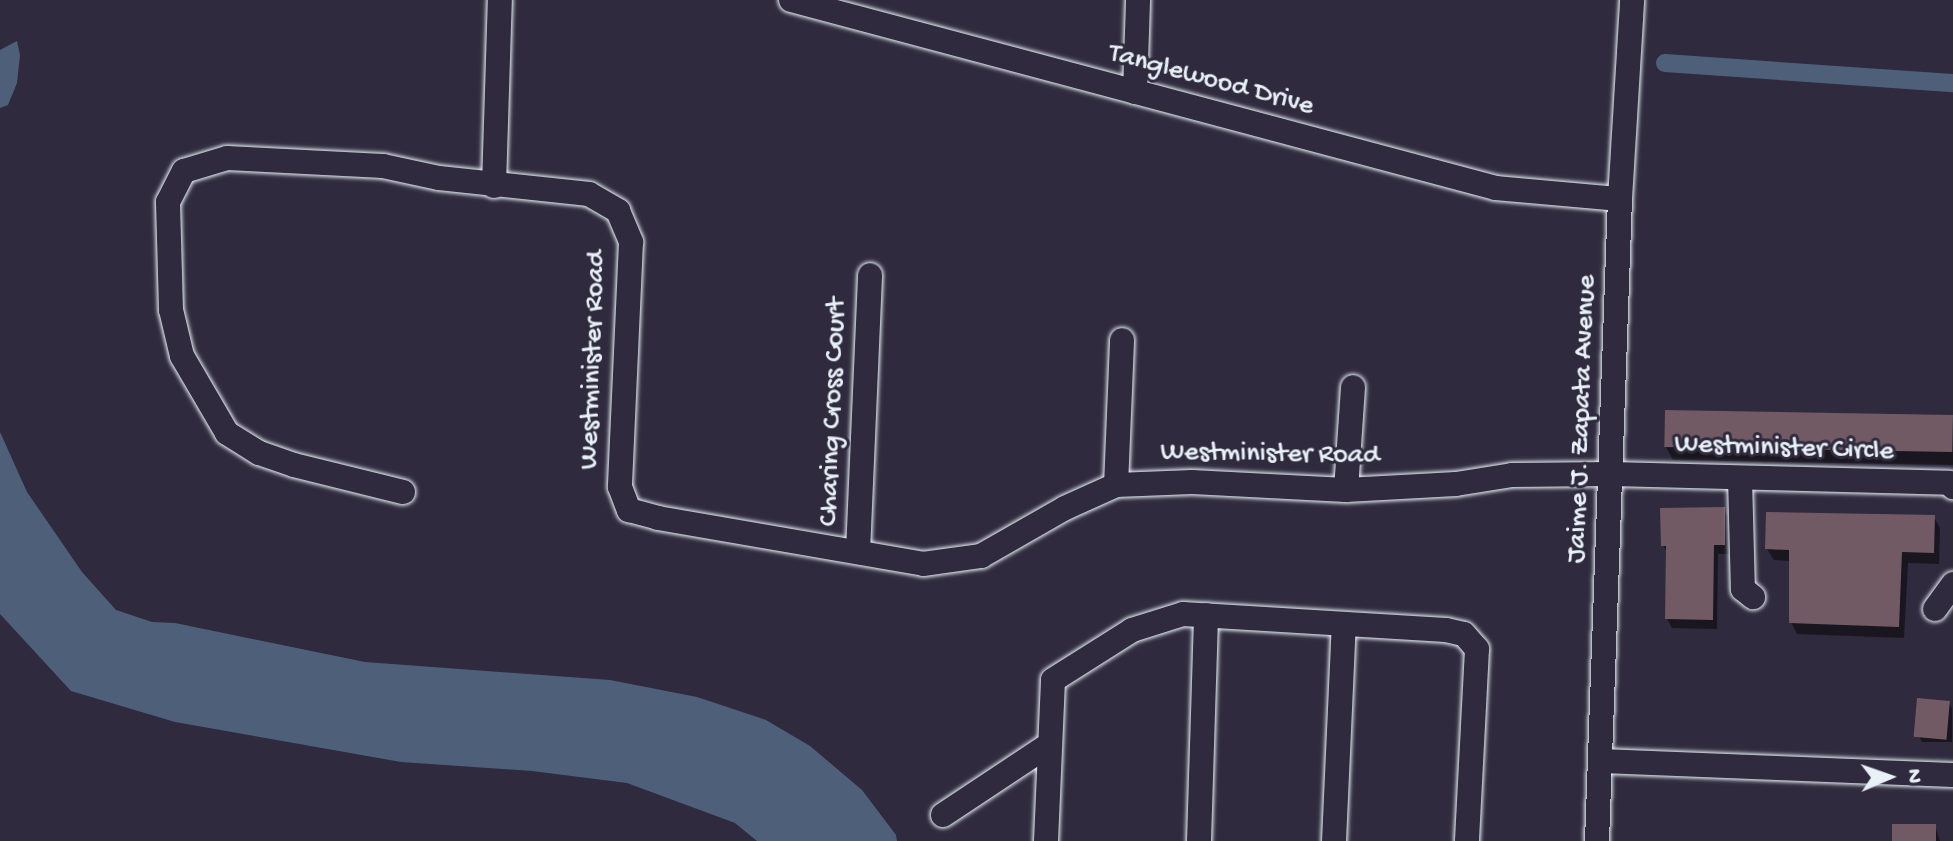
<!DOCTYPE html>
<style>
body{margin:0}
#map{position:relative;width:1953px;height:841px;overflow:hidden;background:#2f2a3d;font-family:"Gochi Hand",sans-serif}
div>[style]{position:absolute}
.water>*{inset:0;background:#4e6079}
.shadow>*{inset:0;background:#0007}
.canal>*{height:18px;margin:-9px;padding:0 9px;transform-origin:9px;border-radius:9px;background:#4e6079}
.building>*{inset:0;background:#725a64;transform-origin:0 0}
.roads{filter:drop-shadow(0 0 2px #e8f1f8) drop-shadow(0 0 2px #e8f1f8)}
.minor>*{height:24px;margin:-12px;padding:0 12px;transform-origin:12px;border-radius:12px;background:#2f2a3d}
span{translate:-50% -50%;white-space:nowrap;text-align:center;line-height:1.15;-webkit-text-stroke:6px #2f2a3d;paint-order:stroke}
.street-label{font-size:28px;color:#e8f1f8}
.north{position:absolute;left:1849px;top:737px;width:80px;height:80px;-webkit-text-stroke:6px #2f2a3d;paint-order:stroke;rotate:88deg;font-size:22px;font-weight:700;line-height:32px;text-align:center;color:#e8f1f8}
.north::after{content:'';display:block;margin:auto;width:28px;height:36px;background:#e8f1f8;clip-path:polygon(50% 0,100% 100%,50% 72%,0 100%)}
</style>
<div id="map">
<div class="water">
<i style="clip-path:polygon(17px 41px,20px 55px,17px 83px,8px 105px,0 108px,0 50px)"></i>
<i style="clip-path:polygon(0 432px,27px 492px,82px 572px,116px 610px,152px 622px,175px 623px,365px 662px,610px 680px,697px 697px,766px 720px,810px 746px,862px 790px,896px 835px,897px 841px,757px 841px,735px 823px,627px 783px,532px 771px,401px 762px,175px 722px,71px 691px,0 614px)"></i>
</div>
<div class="shadow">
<i style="clip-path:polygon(1953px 417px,1953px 465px,1673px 460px,1666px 447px)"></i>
<i style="clip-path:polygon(1723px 509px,1729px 518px,1729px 554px,1718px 554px,1717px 629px,1672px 628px,1667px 619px,1668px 554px,1663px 545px)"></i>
<i style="clip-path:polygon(1934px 517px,1940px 528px,1939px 564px,1908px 563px,1904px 638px,1797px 634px,1791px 622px,1791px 561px,1774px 560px,1767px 549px)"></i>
<i style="clip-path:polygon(1949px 703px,1952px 709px,1952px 742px,1922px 742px,1919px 736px)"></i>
<i style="clip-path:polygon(1935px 826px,1940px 841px,1895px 841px)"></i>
</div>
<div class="canal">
<i style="left:1665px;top:63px;width:289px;rotate:4deg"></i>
</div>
<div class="building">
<i style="left:1665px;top:410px;width:288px;height:37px;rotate:1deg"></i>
<i style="clip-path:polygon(1725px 507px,1725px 545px,1714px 545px,1713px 620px,1665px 619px,1666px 546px,1661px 546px,1660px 508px)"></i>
<i style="clip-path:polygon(1766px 512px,1935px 515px,1934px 553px,1902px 552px,1899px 627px,1789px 623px,1789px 550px,1765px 549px)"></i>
<i style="left:1917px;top:698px;width:33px;height:39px;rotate:5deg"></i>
<i style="left:1936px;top:824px;width:17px;height:44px;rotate:90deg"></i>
</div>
<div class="roads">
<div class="minor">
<i style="left:791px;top:0;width:730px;rotate:14.93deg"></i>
<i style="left:1496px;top:188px;width:124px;rotate:5.1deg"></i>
<i style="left:1135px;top:92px;width:92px;rotate:-88.1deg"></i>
<i style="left:494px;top:186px;width:186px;rotate:-88.2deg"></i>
<i style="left:1740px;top:478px;width:111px;rotate:88.5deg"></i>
<i style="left:1743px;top:589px;width:13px;rotate:39deg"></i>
<i style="left:1116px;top:485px;width:145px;rotate:-87.6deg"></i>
<i style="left:1346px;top:490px;width:103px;rotate:-86.1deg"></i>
<i style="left:403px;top:492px;width:112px;rotate:-166.1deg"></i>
<i style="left:294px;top:465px;width:37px;rotate:-161deg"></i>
<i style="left:259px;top:453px;width:38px;rotate:-148deg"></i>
<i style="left:227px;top:433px;width:89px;rotate:-120.3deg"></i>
<i style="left:182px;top:356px;width:47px;rotate:-103.4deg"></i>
<i style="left:171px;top:310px;width:108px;rotate:-91.6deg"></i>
<i style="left:168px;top:202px;width:35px;rotate:-63deg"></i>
<i style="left:184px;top:171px;width:45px;rotate:-16.8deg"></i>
<i style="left:227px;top:158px;width:156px;rotate:2.9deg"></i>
<i style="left:383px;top:166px;width:57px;rotate:12.1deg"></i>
<i style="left:439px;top:178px;width:151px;rotate:6.1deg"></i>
<i style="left:589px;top:194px;width:34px;rotate:30deg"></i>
<i style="left:618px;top:211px;width:34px;rotate:67deg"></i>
<i style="left:631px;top:242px;width:245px;rotate:92.6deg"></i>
<i style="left:620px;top:487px;width:25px;rotate:69deg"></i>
<i style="left:629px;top:510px;width:30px;rotate:15deg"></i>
<i style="left:658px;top:518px;width:269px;rotate:9.8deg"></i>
<i style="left:923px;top:564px;width:59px;rotate:-7.9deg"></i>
<i style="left:981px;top:556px;width:97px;rotate:-29.7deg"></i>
<i style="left:1065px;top:508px;width:56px;rotate:-24.3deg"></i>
<i style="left:1116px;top:485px;width:76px;rotate:-2.3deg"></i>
<i style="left:1192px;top:482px;width:154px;rotate:3deg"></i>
<i style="left:1346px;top:490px;width:110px;rotate:-3.1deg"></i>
<i style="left:1456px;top:484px;width:57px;rotate:-9.1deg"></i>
<i style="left:1512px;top:475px;width:100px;rotate:-0.6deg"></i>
<i style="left:1612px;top:474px;width:337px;rotate:1.5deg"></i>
<i style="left:1949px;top:483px;width:6px;rotate:45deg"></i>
<i style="left:858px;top:552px;width:277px;rotate:-87.5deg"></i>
<i style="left:1935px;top:609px;width:31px;rotate:-54deg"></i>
<i style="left:1601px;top:761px;width:352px;rotate:2.3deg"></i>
<i style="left:943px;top:815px;width:128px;rotate:-33.6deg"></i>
<i style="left:1046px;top:841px;width:161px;rotate:-87.5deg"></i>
<i style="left:1053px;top:680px;width:93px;rotate:-32.3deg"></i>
<i style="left:1132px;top:630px;width:53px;rotate:-17.4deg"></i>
<i style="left:1183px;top:614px;width:263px;rotate:3.5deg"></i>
<i style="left:1446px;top:630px;width:18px;rotate:13deg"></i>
<i style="left:1464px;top:634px;width:20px;rotate:49deg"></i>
<i style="left:1477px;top:649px;width:192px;rotate:93deg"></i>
<i style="left:1199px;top:841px;width:226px;rotate:-88.2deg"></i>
<i style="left:1334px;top:841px;width:217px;rotate:-87.4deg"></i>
<i style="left:1597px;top:841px;width:642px;rotate:-87.95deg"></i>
<i style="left:1620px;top:199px;width:199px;rotate:-86.5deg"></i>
</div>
</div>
<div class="street-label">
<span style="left:1211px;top:81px;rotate:15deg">Tanglewood Drive</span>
<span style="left:594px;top:360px;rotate:-88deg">Westminister Road</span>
<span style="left:834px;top:412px;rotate:-88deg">Charing Cross Court</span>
<span style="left:1583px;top:419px;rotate:-88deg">Jaime J. Zapata Avenue</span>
<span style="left:1784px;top:449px;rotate:2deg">Westminister Circle</span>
<span style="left:1270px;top:455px;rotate:1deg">Westminister Road</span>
</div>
<div class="north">N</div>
</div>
